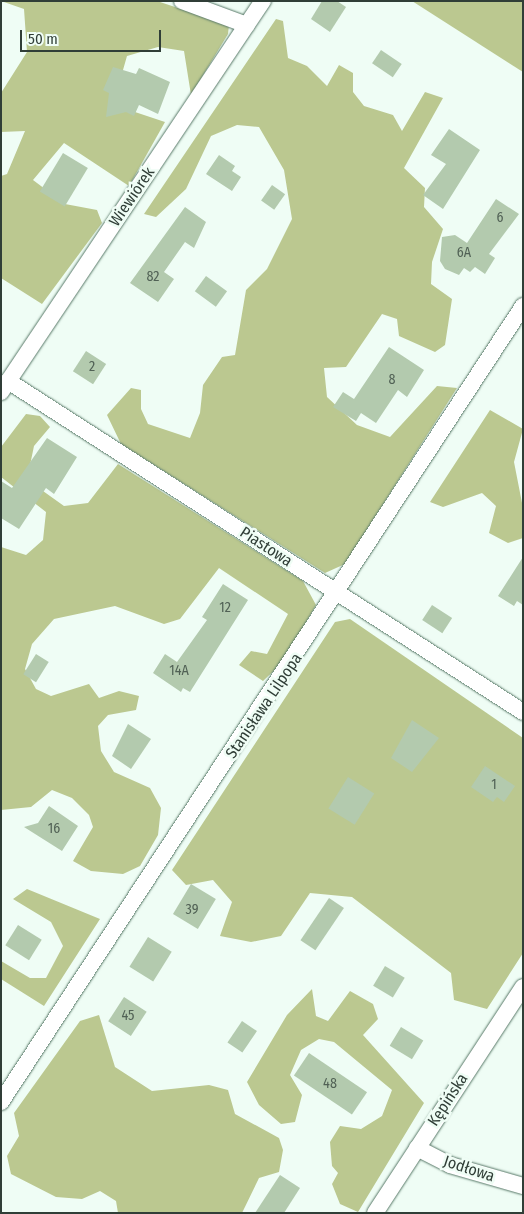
<!DOCTYPE html>
<meta charset="utf-8">
<style>
body{margin:0}
#map{position:relative;width:524px;height:1214px;overflow:hidden;background:#effdf5;font-family:"Fira Sans Condensed",sans-serif}
div>[style]{position:absolute}
.forest>*{inset:0;background:#bbc890}
.building>*{inset:0;background:#b3caae;transform-origin:0 0}
.roads{filter:drop-shadow(0 0 1px #587968) drop-shadow(0 0 1px #587968)}
.minor>*{height:16px;margin:-8px;padding:0 8px;transform-origin:8px;border-radius:8px;background:#fff}
span{translate:-50% -50%;white-space:nowrap;text-align:center;line-height:1.15;-webkit-text-stroke:5px #effdf5;paint-order:stroke}
.number-label{font-size:14px;color:#516155}
.number-label span{-webkit-text-stroke-width:0}
.street-label{font-size:16px;color:#303e37}
.frame{position:absolute;inset:0;border:2px solid #303e37;pointer-events:none}
.scale{position:absolute;left:20px;top:30px;width:141px;height:22px;box-sizing:border-box;border:2px solid #303e37;border-top:0;padding-left:6px;font-size:15px;line-height:18px;white-space:nowrap;color:#303e37;-webkit-text-stroke:4px #effdf5;paint-order:stroke}
</style>
<div id="map">
<div class="forest">
<i style="clip-path:polygon(1px 1px,157px 1px,229px 25px,228px 34px,191px 95px,184px 51px,158px 47px,127px 56px,117px 91px,120px 107px,165px 122px,129px 186px,64px 143px,33px 180px,65px 204px,97px 210px,102px 223px,42px 304px,1px 278px,1px 176px,7px 174px,25px 131px,1px 132px,1px 93px,27px 52px,24px 9px)"></i>
<i style="clip-path:polygon(412px 1px,523px 1px,523px 72px)"></i>
<i style="clip-path:polygon(276px 19px,283px 21px,288px 58px,307px 66px,327px 86px,339px 65px,353px 73px,353px 92px,364px 106px,393px 115px,402px 131px,425px 92px,443px 98px,404px 168px,425px 188px,424px 207px,443px 229px,432px 262px,431px 284px,452px 299px,445px 345px,435px 352px,399px 336px,397px 319px,382px 314px,346px 367px,324px 368px,327px 397px,357px 425px,390px 437px,437px 386px,457px 388px,345px 564px,325px 573px,121px 444px,107px 415px,131px 388px,141px 390px,141px 409px,148px 424px,190px 438px,200px 413px,203px 385px,222px 357px,235px 355px,246px 290px,267px 269px,292px 219px,284px 170px,259px 127px,237px 125px,211px 136px,186px 189px,156px 217px,144px 214px)"></i>
<i style="clip-path:polygon(490px 410px,523px 429px,514px 462px,523px 508px,523px 538px,508px 543px,489px 533px,496px 506px,482px 493px,443px 507px,430px 502px)"></i>
<i style="clip-path:polygon(26px 414px,40px 416px,50px 427px,34px 446px,29px 470px,36px 486px,64px 506px,88px 503px,118px 464px,303px 581px,316px 605px,283px 662px,263px 681px,239px 665px,251px 651px,267px 654px,288px 614px,219px 568px,180px 619px,164px 624px,115px 606px,54px 619px,32px 644px,25px 669px,36px 689px,51px 696px,89px 684px,99px 698px,119px 691px,139px 696px,136px 710px,108px 715px,98px 726px,101px 751px,114px 772px,150px 788px,161px 808px,158px 835px,140px 866px,123px 874px,91px 871px,73px 861px,93px 827px,89px 815px,72px 798px,52px 790px,31px 807px,1px 810px,1px 547px,26px 555px,43px 540px,46px 512px,1px 477px,1px 447px)"></i>
<i style="clip-path:polygon(350px 619px,523px 738px,523px 953px,487px 1009px,454px 1000px,451px 973px,352px 897px,310px 893px,281px 936px,251px 942px,220px 936px,232px 902px,213px 880px,186px 885px,172px 870px,335px 622px)"></i>
<i style="clip-path:polygon(27px 889px,100px 919px,44px 1006px,1px 979px,1px 961px,30px 978px,46px 978px,63px 946px,51px 922px,13px 899px)"></i>
<i style="clip-path:polygon(312px 989px,316px 1016px,328px 1021px,350px 991px,373px 1004px,378px 1019px,363px 1035px,424px 1103px,358px 1212px,340px 1204px,332px 1184px,338px 1173px,332px 1166px,330px 1142px,340px 1126px,361px 1129px,382px 1116px,392px 1090px,334px 1042px,319px 1039px,301px 1050px,290px 1075px,302px 1095px,295px 1122px,281px 1124px,259px 1105px,247px 1082px,287px 1015px)"></i>
<i style="clip-path:polygon(99px 1015px,115px 1067px,152px 1091px,209px 1085px,228px 1090px,235px 1114px,279px 1138px,283px 1150px,279px 1172px,259px 1178px,242px 1213px,118px 1213px,116px 1201px,100px 1191px,82px 1199px,56px 1197px,11px 1174px,7px 1156px,19px 1136px,14px 1113px,80px 1021px)"></i>
</div>
<div class="building">
<i style="clip-path:polygon(322px 1px,337px 1px,346px 7px,330px 32px,311px 19px)"></i>
<i style="left:381px;top:50px;width:25px;height:16px;rotate:34deg"></i>
<i style="clip-path:polygon(113px 67px,136px 74px,139px 68px,170px 82px,158px 114px,139px 105px,134px 116px,126px 112px,106px 117px,109px 93px,103px 90px)"></i>
<i style="clip-path:polygon(449px 129px,480px 150px,443px 209px,423px 195px,446px 164px,431px 155px)"></i>
<i style="left:63px;top:153px;width:29px;height:45px;rotate:31deg"></i>
<i style="clip-path:polygon(219px 155px,235px 166px,232px 171px,241px 177px,232px 191px,206px 174px)"></i>
<i style="left:272px;top:185px;width:16px;height:19px;rotate:35deg"></i>
<i style="clip-path:polygon(496px 199px,519px 214px,489px 254px,495px 258px,485px 274px,475px 267px,470px 272px,464px 268px,459px 275px,445px 269px,440px 261px,442px 237px,455px 235px,467px 243px)"></i>
<i style="clip-path:polygon(185px 207px,206px 222px,194px 248px,185px 242px,164px 272px,174px 279px,158px 302px,130px 283px)"></i>
<i style="left:206px;top:276px;width:26px;height:19px;rotate:36deg"></i>
<i style="clip-path:polygon(389px 347px,424px 370px,407px 397px,398px 390px,376px 423px,361px 413px,356px 421px,333px 407px,343px 392px,354px 399px)"></i>
<i style="left:86px;top:351px;width:24px;height:24px;rotate:33deg"></i>
<i style="clip-path:polygon(47px 438px,77px 457px,54px 494px,46px 488px,19px 529px,1px 518px,1px 481px,12px 488px)"></i>
<i style="clip-path:polygon(523px 557px,523px 605px,517px 601px,514px 606px,498px 596px)"></i>
<i style="clip-path:polygon(223px 584px,248px 600px,190px 692px,183px 688px,181px 692px,153px 673px,165px 654px,177px 662px,207px 620px,202px 617px)"></i>
<i style="left:432px;top:605px;width:24px;height:18px;rotate:33deg"></i>
<i style="left:36px;top:654px;width:15px;height:24px;rotate:32deg"></i>
<i style="clip-path:polygon(412px 720px,439px 738px,412px 772px,391px 758px)"></i>
<i style="clip-path:polygon(128px 724px,151px 739px,131px 769px,112px 756px)"></i>
<i style="clip-path:polygon(485px 766px,515px 786px,504px 802px,497px 797px,493px 802px,471px 787px)"></i>
<i style="left:348px;top:777px;width:31px;height:37px;rotate:32deg"></i>
<i style="clip-path:polygon(49px 806px,78px 826px,62px 851px,24px 827px,38px 823px)"></i>
<i style="left:191px;top:884px;width:29px;height:35px;rotate:31deg"></i>
<i style="left:329px;top:898px;width:18px;height:51px;rotate:34deg"></i>
<i style="left:18px;top:925px;width:28px;height:24px;rotate:32deg"></i>
<i style="left:148px;top:937px;width:28px;height:35px;rotate:32deg"></i>
<i style="left:385px;top:966px;width:23px;height:23px;rotate:31deg"></i>
<i style="left:124px;top:997px;width:27px;height:29px;rotate:33deg"></i>
<i style="left:242px;top:1021px;width:18px;height:26px;rotate:34deg"></i>
<i style="left:401px;top:1027px;width:26px;height:22px;rotate:31deg"></i>
<i style="left:309px;top:1053px;width:70px;height:27px;rotate:34deg"></i>
<i style="clip-path:polygon(280px 1175px,300px 1188px,284px 1213px,255px 1213px)"></i>
</div>
<div class="roads">
<div class="minor">
<i style="left:182px;top:1px;width:69px;rotate:20.3deg"></i>
<i style="left:8px;top:381px;width:612px;rotate:32.73deg"></i>
<i style="left:1px;top:392px;width:471px;rotate:-56.2deg"></i>
<i style="left:1px;top:1102px;width:952px;rotate:-56.74deg"></i>
<i style="left:417px;top:1148px;width:37px;rotate:27deg"></i>
<i style="left:450px;top:1165px;width:76px;rotate:16deg"></i>
<i style="left:375px;top:1213px;width:270px;rotate:-56.8deg"></i>
</div>
</div>
<div class="number-label">
<span style="left:500px;top:218px">6</span>
<span style="left:464px;top:253px">6A</span>
<span style="left:153px;top:277px">82</span>
<span style="left:92px;top:367px">2</span>
<span style="left:392px;top:380px">8</span>
<span style="left:225px;top:608px">12</span>
<span style="left:179px;top:671px">14A</span>
<span style="left:494px;top:785px">1</span>
<span style="left:54px;top:829px">16</span>
<span style="left:192px;top:910px">39</span>
<span style="left:128px;top:1016px">45</span>
<span style="left:330px;top:1084px">48</span>
</div>
<div class="street-label">
<span style="left:132px;top:197px;rotate:-56deg">Wiewiórek</span>
<span style="left:266px;top:547px;rotate:33deg">Piastowa</span>
<span style="left:264px;top:706px;rotate:-56deg">Stanisława Lilpopa</span>
<span style="left:448px;top:1100px;rotate:-57deg">Kępińska</span>
<span style="left:469px;top:1169px;rotate:18deg">Jodłowa</span>
</div>
<div class="frame"></div>
<div class="scale">50 m</div>
</div>
